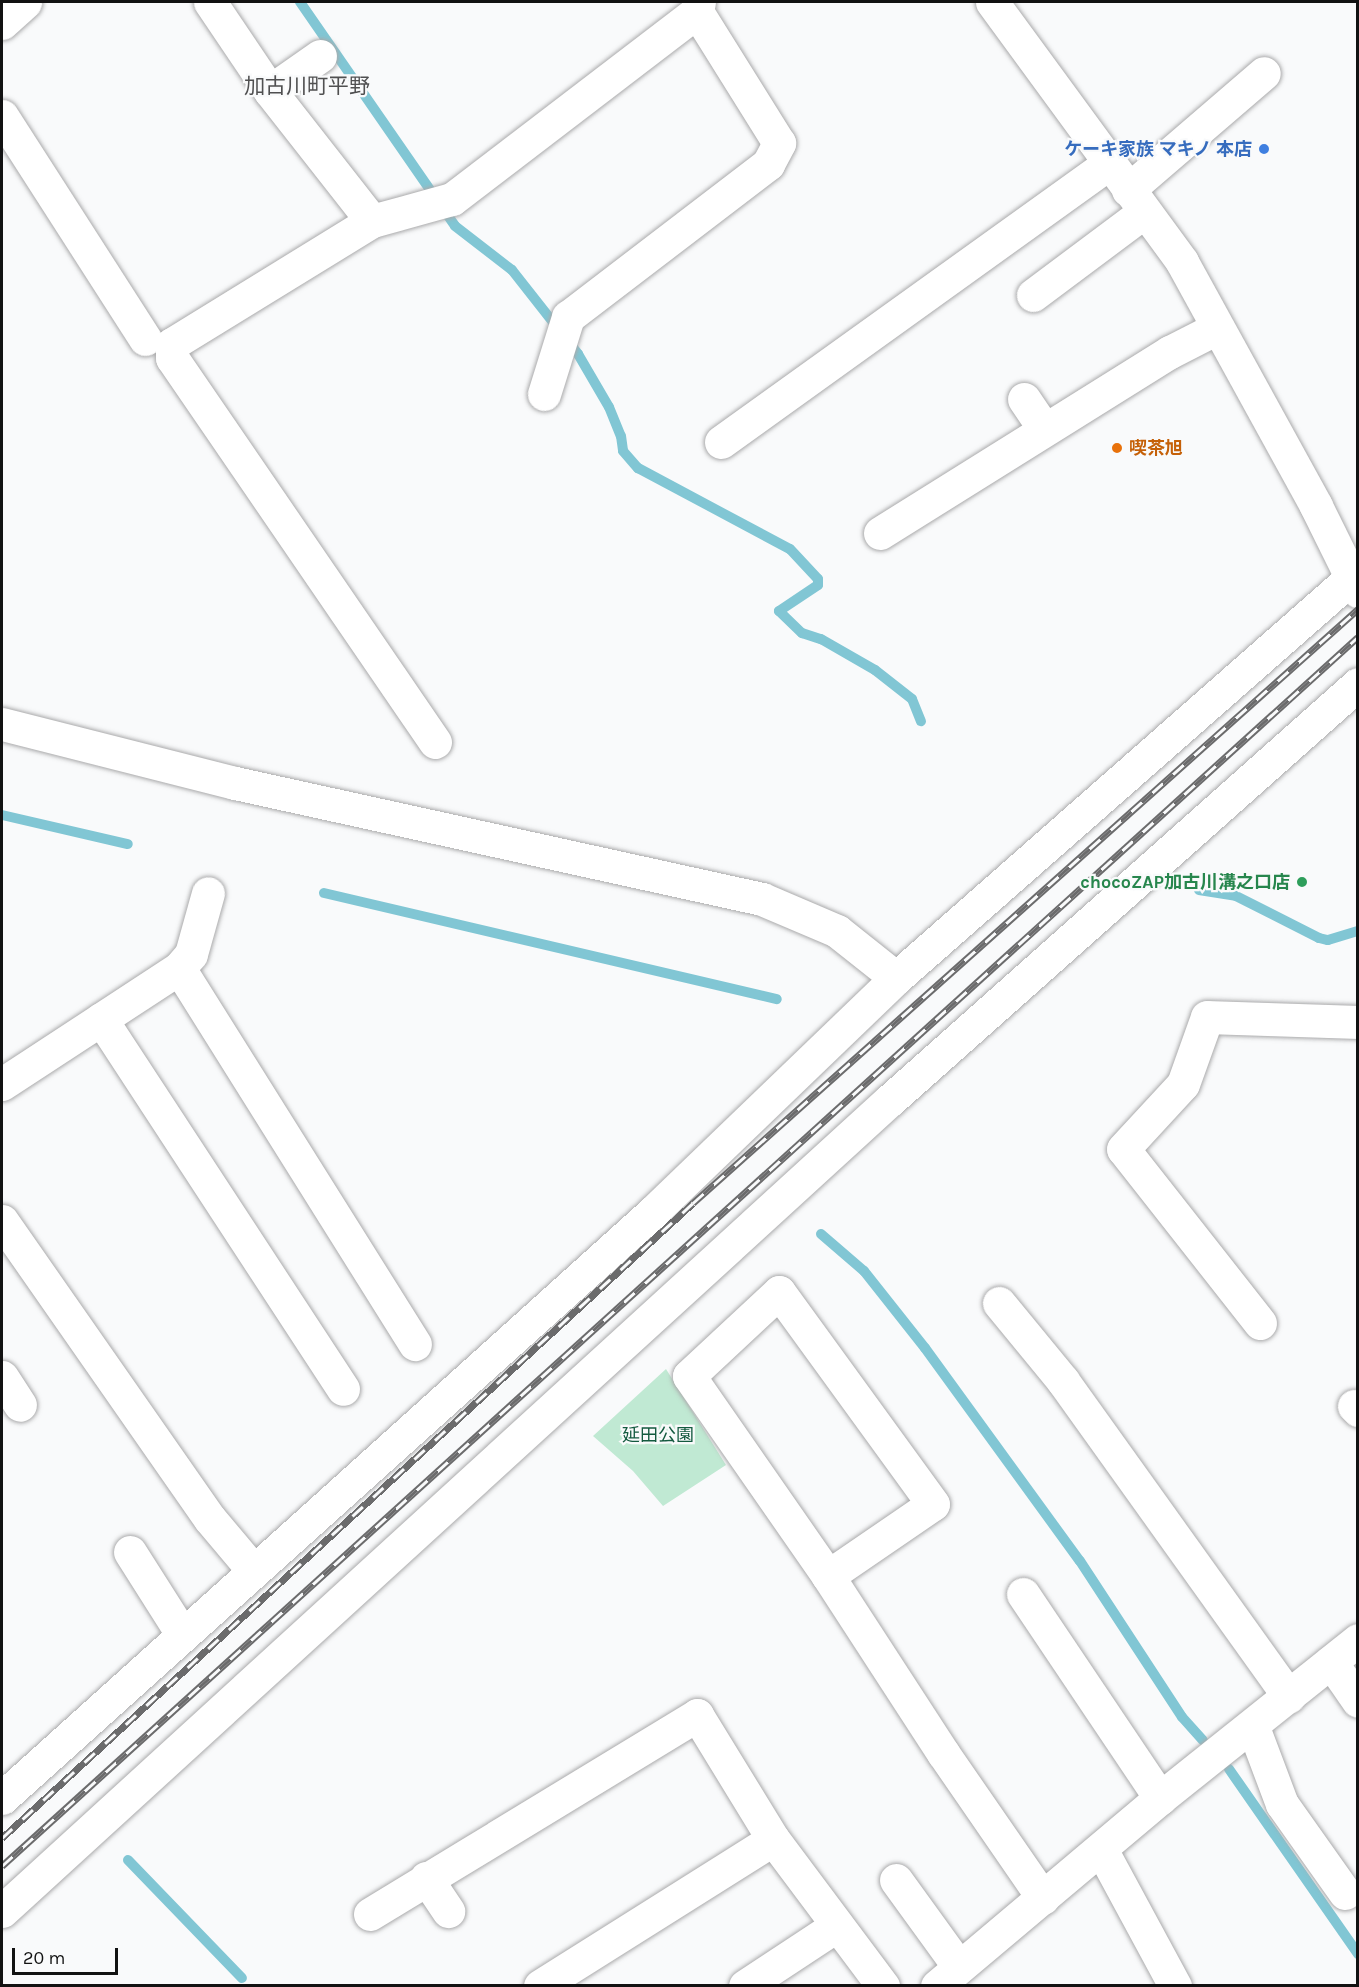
<!DOCTYPE html>
<meta charset="utf-8">
<style>
body{margin:0}
#map{position:relative;width:1359px;height:1987px;overflow:hidden;background:#f9fafb;font-family:Karla,"Noto Sans JP",sans-serif}
div>[style]{position:absolute}
.green>*{inset:0;background:#c0e9d3}
.stream>*{height:10px;margin:-5px;padding:0 5px;transform-origin:5px;border-radius:5px;background:#81c6d4}
.roads{filter:drop-shadow(0 0 2px #aaaaab) drop-shadow(0 0 2px #aaaaab)}
.minor>*{height:33px;margin:-16.5px;padding:0 16.5px;transform-origin:16.5px;border-radius:16.5px;background:#fff}
.highway>*{height:33px;margin:-16.5px;padding:0 16.5px;transform-origin:16.5px;border-radius:16.5px;background:#fff}
.rail>*{height:7px;margin-top:-3.5px;transform-origin:0;background:repeating-linear-gradient(90deg,#f9fafb 0 14px,#6b6b6c 0 28px);box-sizing:border-box;border-block:2px solid #6b6b6c}
.dots>*{width:16px;height:16px;translate:-50% -50%;box-sizing:border-box;border:3px solid #f9fafb;border-radius:50%}
span{translate:-50% -50%;white-space:nowrap;text-align:center;line-height:1.15;-webkit-text-stroke:4.5px #f9fafb;paint-order:stroke}
.shop-label{font-size:18px;color:#366cbe;font-weight:700}
.right{translate:-100% -50%;text-align:right}
.food-label{font-size:18px;color:#c56008;font-weight:700}
.left{translate:0 -50%;text-align:left}
.leisure-label{font-size:18px;color:#27864d;font-weight:700}
.park-label{font-size:18px;color:#135a3f}
.quarter-label{font-size:21px;color:#505051}
.frame{position:absolute;inset:0;border:3px solid #121212;pointer-events:none}
.scale{position:absolute;left:12px;top:1948px;width:106px;height:27px;box-sizing:border-box;border:3px solid #121212;border-top:0;padding-left:8px;font-size:18px;line-height:21px;white-space:nowrap;color:#121212;-webkit-text-stroke:4px #f9fafb;paint-order:stroke}
</style>
<div id="map">
<div class="green">
<i style="clip-path:polygon(666px 1369px,726px 1465px,663px 1506px,633px 1471px,593px 1436px)"></i>
</div>
<div class="stream">
<i style="left:300px;top:2px;width:272px;rotate:55.3deg"></i>
<i style="left:455px;top:226px;width:72px;rotate:37.7deg"></i>
<i style="left:512px;top:270px;width:107px;rotate:51.8deg"></i>
<i style="left:578px;top:354px;width:61px;rotate:59.7deg"></i>
<i style="left:609px;top:407px;width:31px;rotate:68deg"></i>
<i style="left:621px;top:436px;width:15px;rotate:82deg"></i>
<i style="left:623px;top:451px;width:23px;rotate:49deg"></i>
<i style="left:638px;top:468px;width:172px;rotate:28.1deg"></i>
<i style="left:790px;top:549px;width:41px;rotate:47deg"></i>
<i style="left:818px;top:579px;width:6px;rotate:90deg"></i>
<i style="left:818px;top:585px;width:47px;rotate:146.3deg"></i>
<i style="left:779px;top:611px;width:32px;rotate:44deg"></i>
<i style="left:802px;top:633px;width:20px;rotate:18deg"></i>
<i style="left:821px;top:639px;width:62px;rotate:29.9deg"></i>
<i style="left:875px;top:670px;width:47px;rotate:38.1deg"></i>
<i style="left:912px;top:699px;width:24px;rotate:68deg"></i>
<i style="left:2px;top:815px;width:129px;rotate:13deg"></i>
<i style="left:1199px;top:890px;width:37px;rotate:9deg"></i>
<i style="left:1236px;top:896px;width:93px;rotate:26.8deg"></i>
<i style="left:1319px;top:938px;width:9px;rotate:13deg"></i>
<i style="left:1328px;top:940px;width:31px;rotate:-17deg"></i>
<i style="left:324px;top:893px;width:465px;rotate:13.2deg"></i>
<i style="left:821px;top:1234px;width:57px;rotate:40.7deg"></i>
<i style="left:864px;top:1271px;width:98px;rotate:51.6deg"></i>
<i style="left:925px;top:1348px;width:263px;rotate:54deg"></i>
<i style="left:1080px;top:1561px;width:186px;rotate:56.8deg"></i>
<i style="left:1182px;top:1717px;width:31px;rotate:48deg"></i>
<i style="left:1229px;top:1769px;width:226px;rotate:55.1deg"></i>
<i style="left:128px;top:1860px;width:164px;rotate:46deg"></i>
</div>
<div class="roads">
<div class="minor">
<i style="left:210px;top:2px;width:107px;rotate:56deg"></i>
<i style="left:270px;top:91px;width:165px;rotate:51.9deg"></i>
<i style="left:992px;top:2px;width:322px;rotate:53.8deg"></i>
<i style="left:1182px;top:262px;width:278px;rotate:61.2deg"></i>
<i style="left:1316px;top:506px;width:95px;rotate:63.7deg"></i>
<i style="left:270px;top:91px;width:61px;rotate:-35deg"></i>
<i style="left:2px;top:116px;width:265px;rotate:57.3deg"></i>
<i style="left:1128px;top:190px;width:179px;rotate:-40.7deg"></i>
<i style="left:1033px;top:295px;width:139px;rotate:-36.8deg"></i>
<i style="left:544px;top:394px;width:81px;rotate:-72.7deg"></i>
<i style="left:568px;top:317px;width:252px;rotate:-37.4deg"></i>
<i style="left:768px;top:164px;width:24px;rotate:-62deg"></i>
<i style="left:779px;top:143px;width:155px;rotate:-122deg"></i>
<i style="left:697px;top:12px;width:10px;rotate:-79deg"></i>
<i style="left:1024px;top:399px;width:36px;rotate:56deg"></i>
<i style="left:721px;top:442px;width:478px;rotate:-35.7deg"></i>
<i style="left:880px;top:533px;width:342px;rotate:-32deg"></i>
<i style="left:1170px;top:352px;width:53px;rotate:-27.1deg"></i>
<i style="left:2px;top:724px;width:240px;rotate:14.2deg"></i>
<i style="left:235px;top:783px;width:540px;rotate:12.41deg"></i>
<i style="left:762px;top:899px;width:82px;rotate:23.1deg"></i>
<i style="left:837px;top:931px;width:75px;rotate:38.5deg"></i>
<i style="left:435px;top:742px;width:465px;rotate:-124.4deg"></i>
<i style="left:172px;top:358px;width:14px;rotate:-90deg"></i>
<i style="left:172px;top:344px;width:235px;rotate:-31.6deg"></i>
<i style="left:372px;top:221px;width:83px;rotate:-15.4deg"></i>
<i style="left:452px;top:199px;width:308px;rotate:-37.4deg"></i>
<i style="left:179px;top:968px;width:444px;rotate:57.9deg"></i>
<i style="left:101px;top:1019px;width:442px;rotate:56.8deg"></i>
<i style="left:2px;top:1084px;width:212px;rotate:-33.2deg"></i>
<i style="left:179px;top:968px;width:18px;rotate:-49deg"></i>
<i style="left:191px;top:954px;width:63px;rotate:-74.4deg"></i>
<i style="left:2px;top:1221px;width:363px;rotate:55.1deg"></i>
<i style="left:210px;top:1519px;width:67px;rotate:49.9deg"></i>
<i style="left:999px;top:1303px;width:101px;rotate:50.6deg"></i>
<i style="left:1063px;top:1381px;width:388px;rotate:54.4deg"></i>
<i style="left:1260px;top:1323px;width:221px;rotate:-128.2deg"></i>
<i style="left:1123px;top:1149px;width:88px;rotate:-47.3deg"></i>
<i style="left:1183px;top:1084px;width:71px;rotate:-70.3deg"></i>
<i style="left:1207px;top:1017px;width:151px;rotate:1.9deg"></i>
<i style="left:2px;top:1377px;width:33px;rotate:57deg"></i>
<i style="left:1354px;top:1406px;width:6px;rotate:45deg"></i>
<i style="left:130px;top:1552px;width:97px;rotate:57.6deg"></i>
<i style="left:828px;top:1576px;width:127px;rotate:-34.4deg"></i>
<i style="left:933px;top:1504px;width:262px;rotate:-126deg"></i>
<i style="left:779px;top:1292px;width:123px;rotate:137deg"></i>
<i style="left:689px;top:1376px;width:244px;rotate:55.2deg"></i>
<i style="left:828px;top:1576px;width:211px;rotate:57deg"></i>
<i style="left:943px;top:1753px;width:176px;rotate:55.4deg"></i>
<i style="left:1023px;top:1594px;width:246px;rotate:56.1deg"></i>
<i style="left:1331px;top:1662px;width:47px;rotate:55.3deg"></i>
<i style="left:1253px;top:1727px;width:82px;rotate:69.4deg"></i>
<i style="left:1282px;top:1804px;width:109px;rotate:54.7deg"></i>
<i style="left:2px;top:1798px;width:876px;rotate:-41.99deg"></i>
<i style="left:653px;top:1212px;width:337px;rotate:-43.9deg"></i>
<i style="left:896px;top:978px;width:615px;rotate:-41.31deg"></i>
<i style="left:1101px;top:1849px;width:156px;rotate:61.6deg"></i>
<i style="left:426px;top:1878px;width:40px;rotate:56deg"></i>
<i style="left:896px;top:1880px;width:107px;rotate:54.1deg"></i>
<i style="left:2px;top:1911px;width:1203px;rotate:-42.41deg"></i>
<i style="left:890px;top:1100px;width:626px;rotate:-41.63deg"></i>
<i style="left:370px;top:1914px;width:383px;rotate:-31.3deg"></i>
<i style="left:697px;top:1715px;width:145px;rotate:58.5deg"></i>
<i style="left:773px;top:1839px;width:184px;rotate:53.2deg"></i>
<i style="left:540px;top:1986px;width:275px;rotate:-32.2deg"></i>
<i style="left:745px;top:1986px;width:109px;rotate:-33.4deg"></i>
<i style="left:937px;top:1986px;width:292px;rotate:-40.1deg"></i>
<i style="left:1160px;top:1798px;width:253px;rotate:-38.6deg"></i>
</div>
<div class="highway">
<i style="left:2px;top:23px;width:31px;rotate:-42deg"></i>
</div>
</div>
<div class="rail">
<i style="left:2px;top:1838px;width:938px;rotate:-42.58deg"></i>
<i style="left:693px;top:1203px;width:892px;rotate:-41.77deg"></i>
<i style="left:2px;top:1866px;width:1830px;rotate:-42.19deg"></i>
</div>
<div class="dots">
<i style="left:1264px;top:149px;background:#3f7fe0"></i>
<i style="left:1117px;top:448px;background:#e8710a"></i>
<i style="left:1302px;top:882px;background:#2e9e5b"></i>
</div>
<div class="shop-label">
<span class="right" style="left:1252px;top:149px">ケーキ家族 マキノ 本店</span>
</div>
<div class="food-label">
<span class="left" style="left:1129px;top:448px">喫茶旭</span>
</div>
<div class="leisure-label">
<span class="right" style="left:1290px;top:882px">chocoZAP加古川溝之口店</span>
</div>
<div class="park-label">
<span style="left:658px;top:1435px">延田公園</span>
</div>
<div class="quarter-label">
<span style="left:307px;top:86px">加古川町平野</span>
</div>
<div class="frame"></div>
<div class="scale">20 m</div>
</div>
